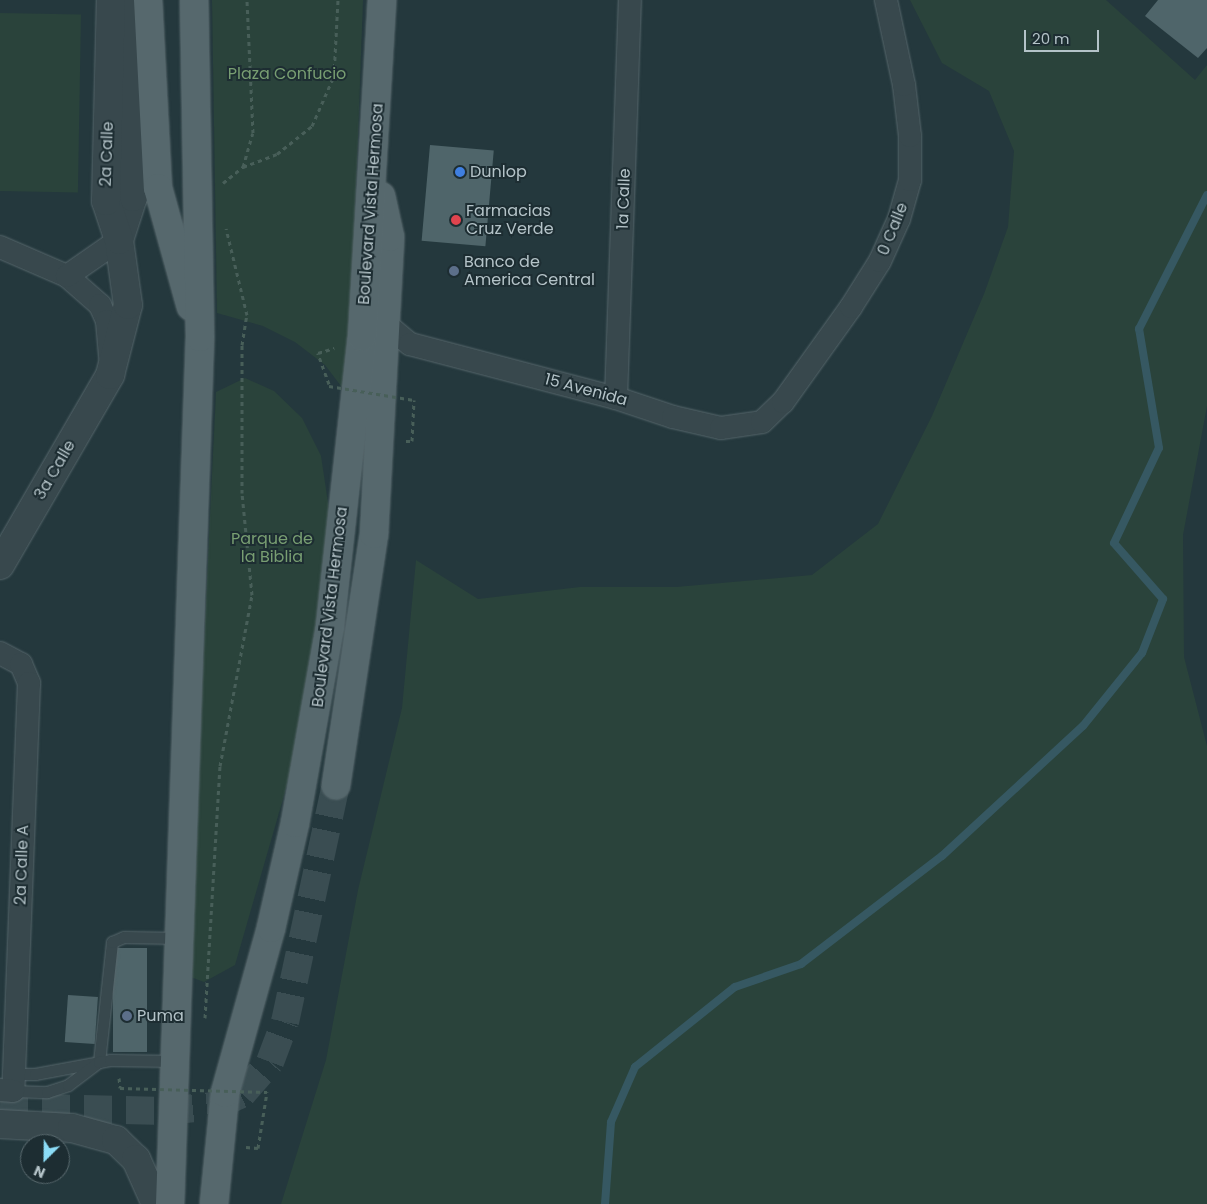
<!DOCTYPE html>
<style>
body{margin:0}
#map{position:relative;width:1207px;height:1204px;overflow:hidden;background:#24383d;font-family:Poppins,sans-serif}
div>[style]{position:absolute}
.green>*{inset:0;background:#2a433b;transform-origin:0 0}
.stream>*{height:8px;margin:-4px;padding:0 4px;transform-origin:4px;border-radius:4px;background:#365862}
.building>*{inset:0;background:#4f656a;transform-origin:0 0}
.primary-tunnel>*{height:28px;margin-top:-14px;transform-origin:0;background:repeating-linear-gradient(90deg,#3a4d52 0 28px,transparent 0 42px)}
.path>*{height:3px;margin-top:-1.5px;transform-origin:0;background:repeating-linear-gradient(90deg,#485f59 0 4px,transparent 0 8px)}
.roads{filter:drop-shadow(0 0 1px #56666b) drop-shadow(0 0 1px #56666b)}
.service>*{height:11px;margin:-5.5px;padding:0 5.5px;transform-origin:5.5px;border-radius:5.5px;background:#38484d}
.minor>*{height:22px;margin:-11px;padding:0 11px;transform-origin:11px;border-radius:11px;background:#38484d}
.tertiary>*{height:28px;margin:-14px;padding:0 14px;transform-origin:14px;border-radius:14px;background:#38484d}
.primary>*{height:28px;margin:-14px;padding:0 14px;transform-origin:14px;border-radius:14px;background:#56686d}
.path-bridge>*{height:3px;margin-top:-1.5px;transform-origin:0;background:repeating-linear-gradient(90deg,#485f59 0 4px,transparent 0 8px)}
.dots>*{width:14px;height:14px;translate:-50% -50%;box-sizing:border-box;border:2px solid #1d2d32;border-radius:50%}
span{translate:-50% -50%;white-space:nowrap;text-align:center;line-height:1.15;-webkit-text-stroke:4px #1d2d32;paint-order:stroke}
.park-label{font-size:16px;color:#789e72}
.street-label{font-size:16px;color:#b4c3c8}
.poi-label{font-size:16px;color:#b4c3c8}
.left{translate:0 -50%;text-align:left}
.north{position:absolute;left:20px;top:1134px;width:50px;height:50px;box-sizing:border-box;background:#1d2d32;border:1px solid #59696e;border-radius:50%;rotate:203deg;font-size:14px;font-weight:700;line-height:20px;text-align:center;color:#b4c3c8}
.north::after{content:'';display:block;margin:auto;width:18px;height:22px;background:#8bdcf6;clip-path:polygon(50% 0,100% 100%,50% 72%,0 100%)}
.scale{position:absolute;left:1024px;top:30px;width:75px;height:22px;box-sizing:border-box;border:2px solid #b4c3c8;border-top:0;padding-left:6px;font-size:15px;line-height:18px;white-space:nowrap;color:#b4c3c8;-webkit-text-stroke:4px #1d2d32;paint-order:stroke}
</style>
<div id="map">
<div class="green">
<i style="clip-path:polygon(212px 0,363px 0,351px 327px,344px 390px,325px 365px,295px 342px,263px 326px,217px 313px)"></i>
<i style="clip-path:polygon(910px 0,1106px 0,1195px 80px,1207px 65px,1207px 406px,1183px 535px,1184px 657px,1207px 746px,1207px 1204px,281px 1204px,326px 1060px,358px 890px,402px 708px,416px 560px,478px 599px,580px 587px,676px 587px,812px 575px,878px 524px,932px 416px,984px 294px,1008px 227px,1014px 151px,989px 91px,942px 63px)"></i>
<i style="left:0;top:13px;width:81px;height:178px;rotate:1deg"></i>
<i style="clip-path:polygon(245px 378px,274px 391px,302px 418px,321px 456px,335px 549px,311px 702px,235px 965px,204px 982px,188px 976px,216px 392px)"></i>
</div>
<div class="stream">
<i style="left:605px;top:1204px;width:82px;rotate:-85.8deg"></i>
<i style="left:611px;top:1122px;width:60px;rotate:-66.4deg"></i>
<i style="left:635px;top:1067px;width:128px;rotate:-38.7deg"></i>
<i style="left:735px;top:987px;width:70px;rotate:-19.2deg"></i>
<i style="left:801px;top:964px;width:178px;rotate:-37.5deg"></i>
<i style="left:942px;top:856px;width:192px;rotate:-42.7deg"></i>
<i style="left:1083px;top:726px;width:94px;rotate:-51.1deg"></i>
<i style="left:1142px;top:653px;width:58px;rotate:-68.7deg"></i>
<i style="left:1163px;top:599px;width:74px;rotate:-131.2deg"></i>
<i style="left:1114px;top:543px;width:105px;rotate:-64.7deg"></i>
<i style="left:1159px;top:448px;width:121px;rotate:-99.5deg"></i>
<i style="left:1139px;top:329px;width:150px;rotate:-63.1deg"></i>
</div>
<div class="building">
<i style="clip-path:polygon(1158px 0,1207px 0,1207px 48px,1198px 58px,1145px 16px)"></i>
<i style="left:430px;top:145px;width:64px;height:96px;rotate:5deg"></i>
<i style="left:113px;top:948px;width:34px;height:104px"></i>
<i style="left:68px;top:995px;width:30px;height:47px;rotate:4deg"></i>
</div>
<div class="primary-tunnel">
<i style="left:0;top:1107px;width:165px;rotate:1.4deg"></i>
<i style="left:165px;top:1111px;width:50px;rotate:-5.7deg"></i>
<i style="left:215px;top:1106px;width:30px;rotate:-24deg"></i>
<i style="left:242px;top:1094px;width:43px;rotate:-48.8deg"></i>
<i style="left:270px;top:1062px;width:43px;rotate:-69.4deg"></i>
<i style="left:285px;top:1022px;width:242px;rotate:-77.9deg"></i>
</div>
<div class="path">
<i style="left:243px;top:167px;width:35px;rotate:-74deg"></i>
<i style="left:253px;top:133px;width:133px;rotate:-92.6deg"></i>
<i style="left:223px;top:183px;width:26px;rotate:-39deg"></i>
<i style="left:243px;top:167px;width:36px;rotate:-21deg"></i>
<i style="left:277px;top:154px;width:45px;rotate:-38.7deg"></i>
<i style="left:312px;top:126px;width:55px;rotate:-66.3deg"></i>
<i style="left:334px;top:76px;width:76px;rotate:-87deg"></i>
<i style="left:329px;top:384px;width:33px;rotate:-110deg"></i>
<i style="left:318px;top:353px;width:17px;rotate:-17deg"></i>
<i style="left:406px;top:441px;width:6px"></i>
<i style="left:412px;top:441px;width:41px;rotate:-87.2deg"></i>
<i style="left:205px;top:1018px;width:252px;rotate:-86.6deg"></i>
<i style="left:220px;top:766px;width:174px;rotate:-79.4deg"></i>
<i style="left:252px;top:595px;width:102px;rotate:-95.6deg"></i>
<i style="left:242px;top:493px;width:148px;rotate:-90deg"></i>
<i style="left:242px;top:345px;width:30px;rotate:-81deg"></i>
<i style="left:247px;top:315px;width:89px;rotate:-103.6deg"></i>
<i style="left:119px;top:1078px;width:10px;rotate:84deg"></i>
<i style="left:246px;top:1147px;width:12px;rotate:5deg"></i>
<i style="left:258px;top:1148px;width:57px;rotate:-80.9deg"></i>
</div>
<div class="roads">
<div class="service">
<i style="left:13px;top:1074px;width:22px"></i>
<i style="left:35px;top:1074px;width:65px;rotate:-10.6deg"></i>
<i style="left:99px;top:1062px;width:121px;rotate:-83.8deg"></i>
<i style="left:112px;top:942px;width:13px;rotate:-23deg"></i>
<i style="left:124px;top:937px;width:55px;rotate:1deg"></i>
<i style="left:13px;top:1091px;width:34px;rotate:2deg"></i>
<i style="left:47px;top:1092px;width:22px;rotate:-18deg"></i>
<i style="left:68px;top:1085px;width:39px;rotate:-37deg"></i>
<i style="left:99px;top:1062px;width:11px;rotate:-10deg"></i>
<i style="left:110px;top:1060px;width:64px;rotate:0.9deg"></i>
</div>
<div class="minor">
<i style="left:0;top:247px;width:73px;rotate:23.4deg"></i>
<i style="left:67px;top:276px;width:44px;rotate:41.3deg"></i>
<i style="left:100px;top:305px;width:17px;rotate:66deg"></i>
<i style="left:107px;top:321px;width:36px;rotate:85deg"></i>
<i style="left:67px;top:276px;width:63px;rotate:-34.7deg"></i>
<i style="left:387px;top:325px;width:30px;rotate:40deg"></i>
<i style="left:410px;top:344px;width:213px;rotate:14.7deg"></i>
<i style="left:616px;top:398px;width:60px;rotate:18.4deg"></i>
<i style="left:673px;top:417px;width:49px;rotate:12.9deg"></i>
<i style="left:721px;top:428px;width:41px;rotate:-8.3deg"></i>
<i style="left:762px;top:422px;width:29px;rotate:-44deg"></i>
<i style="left:783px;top:402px;width:117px;rotate:-54.4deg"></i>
<i style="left:851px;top:307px;width:54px;rotate:-57.8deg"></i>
<i style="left:880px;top:261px;width:46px;rotate:-65.7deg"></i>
<i style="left:899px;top:219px;width:41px;rotate:-74.2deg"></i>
<i style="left:910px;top:180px;width:44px;rotate:-90deg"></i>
<i style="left:910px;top:136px;width:51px;rotate:-96.7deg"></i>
<i style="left:904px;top:85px;width:87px;rotate:-102deg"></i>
<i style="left:616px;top:398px;width:398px;rotate:-88deg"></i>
<i style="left:0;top:653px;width:24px;rotate:28deg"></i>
<i style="left:21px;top:664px;width:21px;rotate:67deg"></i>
<i style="left:29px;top:683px;width:408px;rotate:92.2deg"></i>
<i style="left:13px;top:1091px;width:13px;rotate:-176deg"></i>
</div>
<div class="tertiary">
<i style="left:119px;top:240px;width:45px;rotate:-72deg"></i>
<i style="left:133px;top:197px;width:193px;rotate:-88.8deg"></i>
<i style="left:0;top:565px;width:220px;rotate:-59.9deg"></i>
<i style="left:110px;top:375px;width:72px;rotate:-75.6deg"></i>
<i style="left:128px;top:305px;width:66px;rotate:-97.9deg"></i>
<i style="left:119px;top:240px;width:41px;rotate:-108.4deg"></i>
<i style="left:106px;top:201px;width:201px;rotate:-88.6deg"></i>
<i style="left:0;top:1124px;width:72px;rotate:3.2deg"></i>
<i style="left:72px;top:1128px;width:46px;rotate:15.3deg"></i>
<i style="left:116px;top:1140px;width:28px;rotate:44deg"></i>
<i style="left:136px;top:1159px;width:49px;rotate:66deg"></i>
</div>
<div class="primary">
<i style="left:148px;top:0;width:188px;rotate:87deg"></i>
<i style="left:158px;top:188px;width:123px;rotate:74.5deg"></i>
<i style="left:336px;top:785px;width:254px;rotate:-81.4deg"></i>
<i style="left:374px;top:534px;width:297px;rotate:-86.9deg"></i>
<i style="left:390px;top:237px;width:42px;rotate:-102.4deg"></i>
<i style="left:170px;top:1204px;width:868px;rotate:-88.02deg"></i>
<i style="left:200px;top:337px;width:337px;rotate:-91deg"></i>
<i style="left:214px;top:1204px;width:112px;rotate:-84.3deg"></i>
<i style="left:225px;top:1093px;width:171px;rotate:-74.4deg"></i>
<i style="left:271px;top:928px;width:108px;rotate:-77.1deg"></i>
<i style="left:295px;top:823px;width:200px;rotate:-79.9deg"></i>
<i style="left:330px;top:626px;width:291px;rotate:-83.7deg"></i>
<i style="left:362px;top:337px;width:338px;rotate:-86.6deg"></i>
</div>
</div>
<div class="path-bridge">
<i style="left:329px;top:386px;width:86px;rotate:9.4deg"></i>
<i style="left:120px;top:1088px;width:147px;rotate:1.6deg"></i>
</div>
<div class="dots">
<i style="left:460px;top:172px;background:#3f7fe0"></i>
<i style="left:456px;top:220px;background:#e0444e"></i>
<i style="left:454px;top:271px;background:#5c6f8a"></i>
<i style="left:127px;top:1016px;background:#5c6f8a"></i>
</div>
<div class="park-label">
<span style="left:287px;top:74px">Plaza Confucio</span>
<span style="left:272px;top:548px">Parque de<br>la Biblia</span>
</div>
<div class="street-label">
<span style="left:107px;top:154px;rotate:-88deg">2a Calle</span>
<span style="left:624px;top:199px;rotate:-88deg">1a Calle</span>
<span style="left:371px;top:204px;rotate:-86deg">Boulevard Vista Hermosa</span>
<span style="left:893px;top:229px;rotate:-68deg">0 Calle</span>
<span style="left:586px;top:390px;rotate:15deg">15 Avenida</span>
<span style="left:55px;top:470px;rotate:-60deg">3a Calle</span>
<span style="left:330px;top:607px;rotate:-83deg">Boulevard Vista Hermosa</span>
<span style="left:22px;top:865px;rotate:-88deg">2a Calle A</span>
</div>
<div class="poi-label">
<span class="left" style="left:470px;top:172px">Dunlop</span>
<span class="left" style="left:466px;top:220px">Farmacias<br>Cruz Verde</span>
<span class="left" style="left:464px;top:271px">Banco de<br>America Central</span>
<span class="left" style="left:137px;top:1016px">Puma</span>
</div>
<div class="north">N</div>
<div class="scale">20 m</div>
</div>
